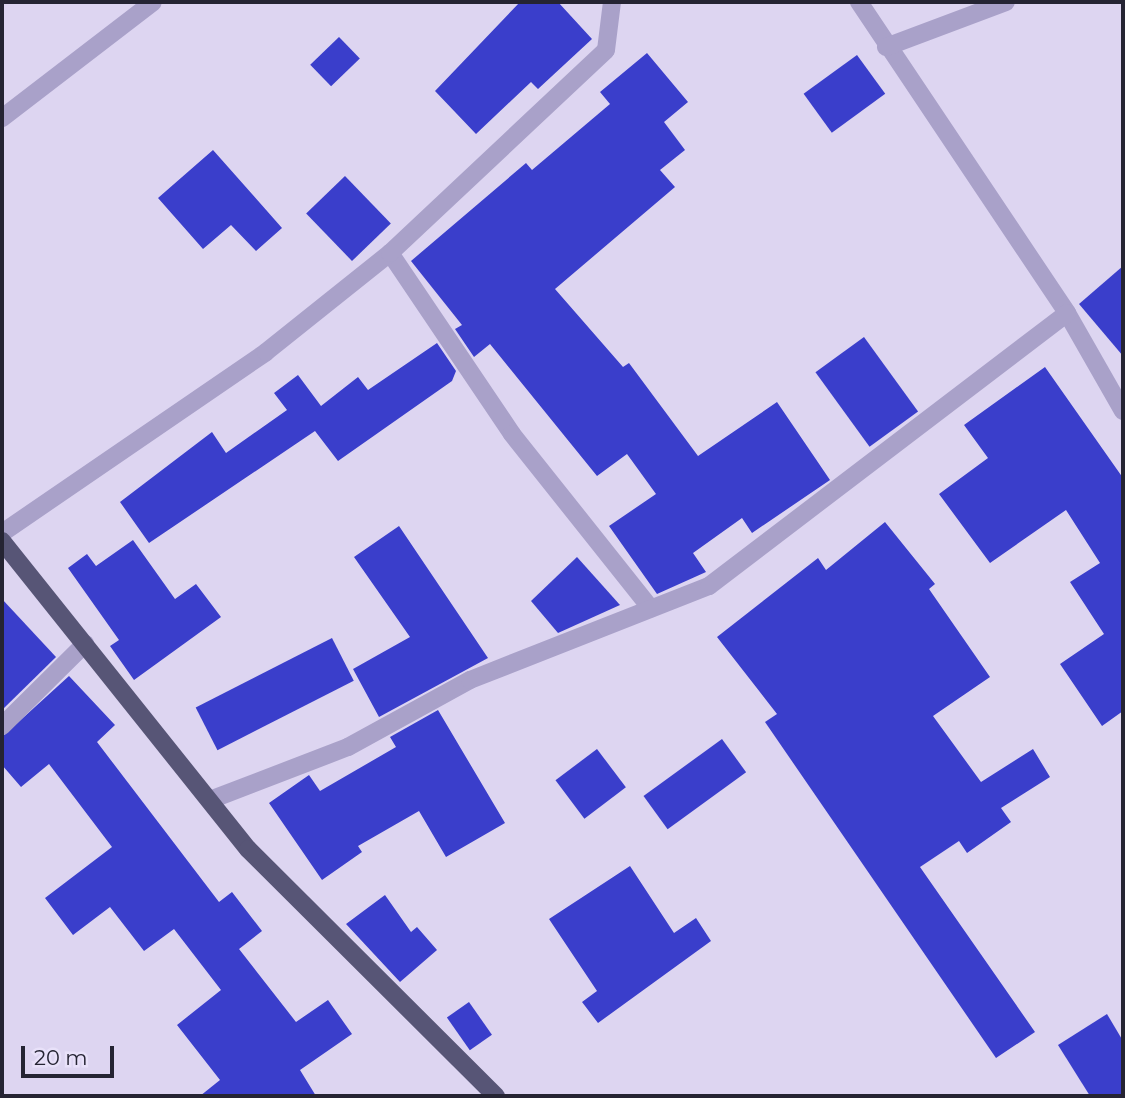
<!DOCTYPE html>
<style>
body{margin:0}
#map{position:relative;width:1125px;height:1098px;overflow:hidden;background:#ddd5f1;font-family:Montserrat,sans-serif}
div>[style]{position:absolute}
.building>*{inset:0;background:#3a3ecb;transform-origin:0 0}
.minor>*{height:18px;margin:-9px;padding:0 9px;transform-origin:9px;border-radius:9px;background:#a9a1c9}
.major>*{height:18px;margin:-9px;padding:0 9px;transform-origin:9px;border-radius:9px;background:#575576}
span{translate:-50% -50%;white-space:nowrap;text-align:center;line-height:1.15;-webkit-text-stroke:7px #e8e1f9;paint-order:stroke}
.frame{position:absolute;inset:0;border:4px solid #252433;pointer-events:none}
.scale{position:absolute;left:21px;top:1046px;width:93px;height:32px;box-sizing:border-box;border:4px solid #252433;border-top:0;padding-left:9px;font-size:21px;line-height:24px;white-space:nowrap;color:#252433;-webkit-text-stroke:5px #e8e1f9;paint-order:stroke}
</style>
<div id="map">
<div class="building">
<i style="clip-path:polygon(520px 2px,558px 2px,592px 39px,538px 89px,531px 82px,476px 134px,435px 91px)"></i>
<i style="left:339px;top:37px;width:30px;height:40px;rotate:46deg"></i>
<i style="clip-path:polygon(647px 53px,688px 102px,664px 122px,685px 150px,660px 170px,675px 187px,555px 289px,623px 367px,629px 363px,698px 456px,777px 402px,830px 480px,752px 533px,742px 518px,693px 553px,706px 572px,657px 594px,609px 526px,656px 494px,627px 454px,597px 476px,490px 344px,474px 357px,455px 329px,462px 325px,411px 261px,526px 163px,532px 170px,610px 104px,600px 92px)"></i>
<i style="left:857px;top:55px;width:48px;height:66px;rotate:54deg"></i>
<i style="clip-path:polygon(213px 150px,282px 228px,256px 251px,231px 225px,203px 249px,158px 198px)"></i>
<i style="left:345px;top:176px;width:66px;height:54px;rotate:46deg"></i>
<i style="clip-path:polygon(1123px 266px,1123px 356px,1079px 304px)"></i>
<i style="left:864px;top:337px;width:92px;height:60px;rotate:54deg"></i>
<i style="clip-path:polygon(437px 343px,456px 371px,452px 381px,338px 461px,315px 431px,149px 543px,120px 502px,212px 432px,226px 453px,287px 410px,274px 393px,298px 375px,321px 406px,358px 377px,368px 390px)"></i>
<i style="clip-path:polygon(1045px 367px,1123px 478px,1123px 711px,1102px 726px,1060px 664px,1104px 634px,1070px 582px,1100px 563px,1066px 510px,990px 563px,939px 494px,988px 458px,964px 425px)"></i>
<i style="clip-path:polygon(885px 522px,935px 584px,929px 589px,990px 677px,933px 716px,981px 782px,1033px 749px,1050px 777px,1001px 808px,1011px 822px,967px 853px,959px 841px,920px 867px,1035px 1032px,996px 1058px,765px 722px,777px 714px,717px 637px,818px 558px,826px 570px)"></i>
<i style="clip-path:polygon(399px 526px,488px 658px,379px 717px,353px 669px,410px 637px,354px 557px)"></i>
<i style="clip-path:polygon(133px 540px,175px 599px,196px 584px,221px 617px,134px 680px,110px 646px,119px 640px,68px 568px,87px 554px,96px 566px)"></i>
<i style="clip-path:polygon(577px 557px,620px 605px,558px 633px,531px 601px)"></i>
<i style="clip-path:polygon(2px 599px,56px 657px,2px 710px)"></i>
<i style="left:332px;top:638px;width:48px;height:153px;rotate:63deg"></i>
<i style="clip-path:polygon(69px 676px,115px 725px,97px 742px,219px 902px,232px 892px,262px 931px,239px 949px,296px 1022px,328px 1000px,352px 1034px,300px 1070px,316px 1096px,200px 1096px,220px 1080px,177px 1025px,221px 990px,174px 929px,144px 951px,110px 907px,73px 935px,45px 898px,112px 847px,49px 764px,21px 787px,2px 765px,2px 737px)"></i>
<i style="clip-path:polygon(438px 710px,505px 823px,446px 857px,419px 811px,358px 846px,362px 852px,322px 880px,269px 803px,309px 775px,320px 791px,396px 747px,390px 737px)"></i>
<i style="left:722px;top:739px;width:41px;height:97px;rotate:54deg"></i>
<i style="left:597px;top:749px;width:48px;height:52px;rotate:53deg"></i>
<i style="clip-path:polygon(630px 866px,674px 933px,696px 918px,711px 941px,598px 1023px,582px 1002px,597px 991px,549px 919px)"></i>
<i style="clip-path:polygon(385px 895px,411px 932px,417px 927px,437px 950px,400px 982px,346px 924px)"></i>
<i style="left:469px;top:1002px;width:40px;height:27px;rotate:55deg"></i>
<i style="clip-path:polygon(1107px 1014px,1123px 1041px,1123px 1096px,1090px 1096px,1058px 1045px)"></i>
</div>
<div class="minor">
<i style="left:859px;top:2px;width:374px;rotate:56.2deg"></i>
<i style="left:1067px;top:313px;width:113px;rotate:60.3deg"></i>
<i style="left:886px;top:47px;width:128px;rotate:-20.6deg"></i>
<i style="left:2px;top:118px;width:190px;rotate:-37.5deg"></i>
<i style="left:390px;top:253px;width:218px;rotate:56deg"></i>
<i style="left:512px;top:434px;width:223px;rotate:51.5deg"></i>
<i style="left:2px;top:533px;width:320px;rotate:-34.4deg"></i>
<i style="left:266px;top:352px;width:159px;rotate:-38.6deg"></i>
<i style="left:390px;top:253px;width:296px;rotate:-43.2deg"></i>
<i style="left:606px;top:50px;width:48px;rotate:-82.9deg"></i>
<i style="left:2px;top:726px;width:117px;rotate:-44.7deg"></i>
<i style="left:210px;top:800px;width:148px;rotate:-21deg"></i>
<i style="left:348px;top:747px;width:139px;rotate:-28.8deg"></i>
<i style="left:470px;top:680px;width:257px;rotate:-21.5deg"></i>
<i style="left:709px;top:586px;width:450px;rotate:-37.3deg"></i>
</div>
<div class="major">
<i style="left:2px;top:541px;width:394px;rotate:51.4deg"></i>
<i style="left:248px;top:849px;width:350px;rotate:44.9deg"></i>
</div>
<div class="frame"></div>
<div class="scale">20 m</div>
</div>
